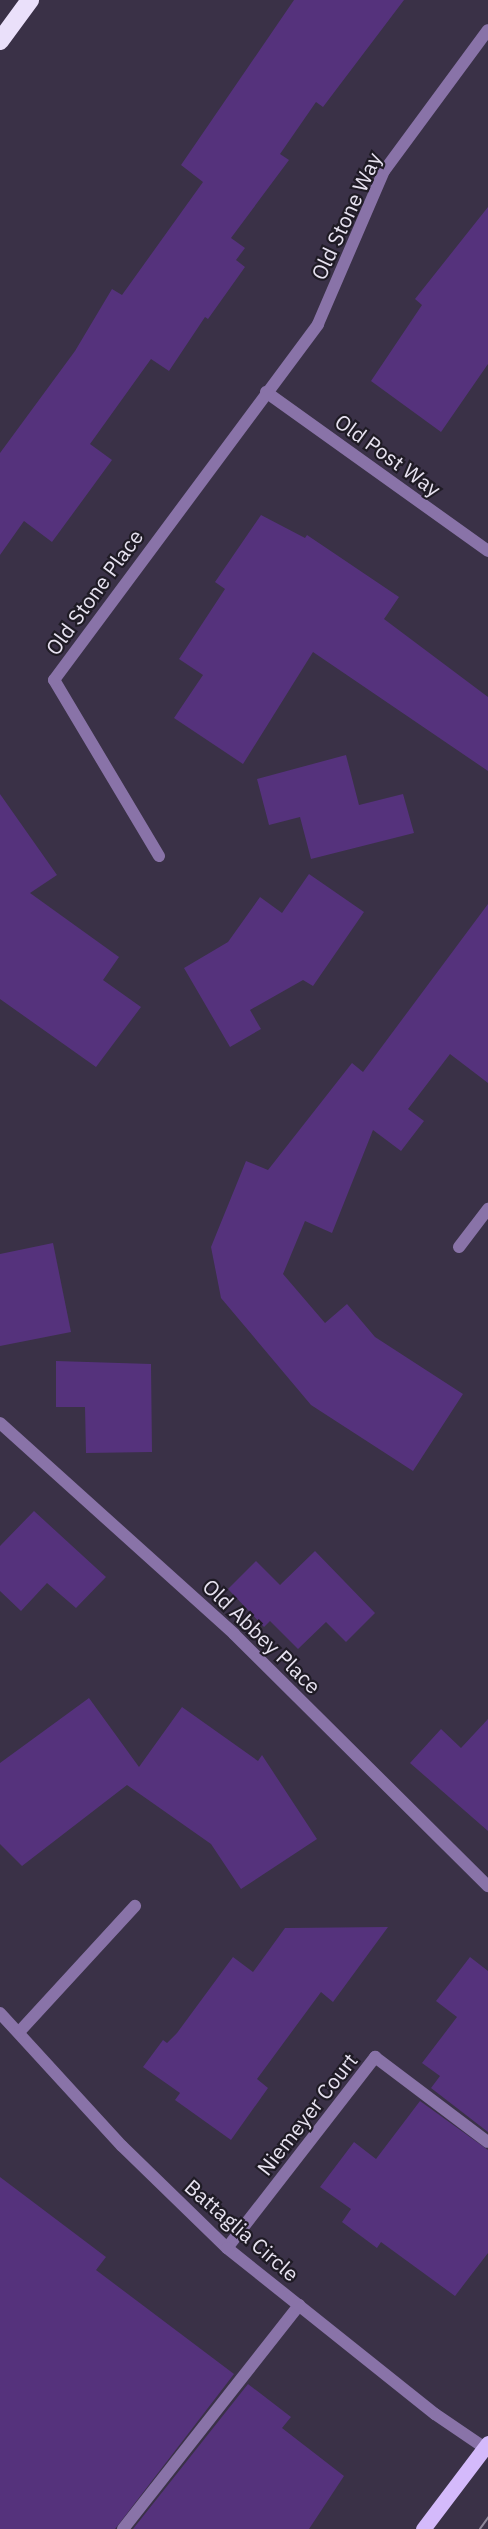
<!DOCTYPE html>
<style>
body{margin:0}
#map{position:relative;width:488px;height:2529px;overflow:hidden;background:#3a3147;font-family:"IBM Plex Sans",sans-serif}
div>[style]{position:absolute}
.building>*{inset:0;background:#55327c}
.lane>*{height:12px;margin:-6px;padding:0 6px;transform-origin:6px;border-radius:6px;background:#8973a8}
.street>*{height:12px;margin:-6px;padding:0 6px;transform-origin:6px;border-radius:6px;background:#8973a8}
.primary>*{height:15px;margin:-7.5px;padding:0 7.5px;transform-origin:7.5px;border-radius:7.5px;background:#d4bafb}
.highway>*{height:18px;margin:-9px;padding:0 9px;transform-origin:9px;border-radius:9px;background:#eae0fa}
.tram>*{height:1.5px;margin:-0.75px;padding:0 0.75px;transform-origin:0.75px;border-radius:0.75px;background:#8f889a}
span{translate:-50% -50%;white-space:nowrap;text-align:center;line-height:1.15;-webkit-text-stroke:4.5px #1f1b25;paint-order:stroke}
.street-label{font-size:21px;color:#e7e2f0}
</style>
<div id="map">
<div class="building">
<i style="clip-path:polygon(294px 0,404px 0,323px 107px,316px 102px,280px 154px,289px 160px,231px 238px,245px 248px,236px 260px,245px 267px,208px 319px,205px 317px,169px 371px,151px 359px,90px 444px,112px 460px,85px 497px,52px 542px,24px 521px,0 555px,0 453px,75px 351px,112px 289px,122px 295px,203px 182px,181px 165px)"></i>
<i style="clip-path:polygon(488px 207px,488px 364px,441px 432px,371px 381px,422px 305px,415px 299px)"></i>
<i style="clip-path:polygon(261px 515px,305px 538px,307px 535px,399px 597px,384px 619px,488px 697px,488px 771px,313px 652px,243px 764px,174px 718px,203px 675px,179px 659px,225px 589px,215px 582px)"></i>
<i style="clip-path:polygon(346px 755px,359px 805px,403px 794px,414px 833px,311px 859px,300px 817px,269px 825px,257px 779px)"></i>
<i style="clip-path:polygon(0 794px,57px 875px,30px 893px,119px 957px,103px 980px,141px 1007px,96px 1067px,0 999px)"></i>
<i style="clip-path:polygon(309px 874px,364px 912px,313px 986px,303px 980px,250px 1010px,261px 1029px,230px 1047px,184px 968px,228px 942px,260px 897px,282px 913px)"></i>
<i style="clip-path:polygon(488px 904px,488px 1083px,450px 1054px,408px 1109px,424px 1121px,401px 1151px,373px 1130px,332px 1233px,305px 1221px,283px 1274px,325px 1323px,347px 1304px,375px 1337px,463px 1394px,413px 1471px,311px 1405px,221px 1298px,211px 1247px,246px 1161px,268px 1170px,352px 1063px,363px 1072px)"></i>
<i style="clip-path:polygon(53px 1243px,71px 1332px,0 1346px,0 1254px)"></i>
<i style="clip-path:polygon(56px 1361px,151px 1364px,152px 1452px,86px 1453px,85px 1407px,56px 1407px)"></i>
<i style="clip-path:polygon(34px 1511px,106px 1577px,76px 1608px,47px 1583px,21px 1611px,0 1591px,0 1546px)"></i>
<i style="clip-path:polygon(315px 1551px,375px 1613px,346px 1642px,326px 1622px,298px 1649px,270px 1621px,264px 1627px,228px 1589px,256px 1561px,280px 1585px)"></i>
<i style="clip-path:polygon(89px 1698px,139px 1767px,182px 1707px,258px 1761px,262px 1755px,317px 1839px,241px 1889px,211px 1844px,127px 1785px,22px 1866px,0 1844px,0 1763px)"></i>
<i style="clip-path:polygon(488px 1719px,488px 1831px,410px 1763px,441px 1729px,461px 1748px)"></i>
<i style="clip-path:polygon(388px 1927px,333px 2002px,321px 1992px,257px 2079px,268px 2088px,231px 2140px,175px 2100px,180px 2093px,143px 2067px,163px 2040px,167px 2043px,177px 2033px,233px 1957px,253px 1972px,285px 1928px)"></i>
<i style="clip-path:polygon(470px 1957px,488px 1971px,488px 2132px,431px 2088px,440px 2076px,422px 2063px,457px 2017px,436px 2001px)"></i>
<i style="clip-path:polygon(420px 2101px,488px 2150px,488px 2253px,455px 2296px,381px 2242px,377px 2248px,342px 2222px,351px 2209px,320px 2187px,354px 2142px,376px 2159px)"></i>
<i style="clip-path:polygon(0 2177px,106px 2257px,96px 2270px,234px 2374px,115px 2529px,0 2529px)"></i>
<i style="clip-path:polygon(248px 2384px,291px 2417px,282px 2428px,344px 2476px,309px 2529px,133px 2529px)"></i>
</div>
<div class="lane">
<i style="left:227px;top:2248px;width:242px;rotate:-52.2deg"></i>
<i style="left:375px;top:2057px;width:141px;rotate:37deg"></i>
<i style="left:123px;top:2529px;width:285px;rotate:-51.8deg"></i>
</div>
<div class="street">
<i style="left:266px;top:392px;width:273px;rotate:35.6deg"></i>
<i style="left:159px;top:856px;width:205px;rotate:-120.8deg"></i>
<i style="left:54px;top:680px;width:443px;rotate:-53.4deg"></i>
<i style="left:318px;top:324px;width:167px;rotate:-66.7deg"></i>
<i style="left:384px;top:171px;width:175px;rotate:-53.6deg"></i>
<i style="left:459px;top:1247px;width:48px;rotate:-52.7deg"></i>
<i style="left:0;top:1423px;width:315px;rotate:42deg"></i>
<i style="left:234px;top:1634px;width:358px;rotate:44.8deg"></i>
<i style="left:0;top:2013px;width:180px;rotate:47.5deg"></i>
<i style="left:122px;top:2146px;width:146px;rotate:44.2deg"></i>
<i style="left:227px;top:2248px;width:266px;rotate:38.6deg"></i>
<i style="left:435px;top:2414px;width:60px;rotate:34.2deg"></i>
<i style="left:20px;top:2031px;width:170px;rotate:-47.4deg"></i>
</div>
<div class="primary">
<i style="left:423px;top:2529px;width:108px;rotate:-52.9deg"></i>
</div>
<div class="highway">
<i style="left:0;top:41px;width:51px;rotate:-53.8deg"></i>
</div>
<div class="tram">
<i style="left:480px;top:2529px;width:14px;rotate:-54deg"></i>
</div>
<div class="street-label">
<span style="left:346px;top:216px;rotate:-65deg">Old Stone Way</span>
<span style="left:388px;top:455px;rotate:36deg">Old Post Way</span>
<span style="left:94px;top:592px;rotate:-54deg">Old Stone Place</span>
<span style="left:262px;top:1636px;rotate:44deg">Old Abbey Place</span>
<span style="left:307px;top:2114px;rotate:-52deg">Niemeyer Court</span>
<span style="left:242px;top:2230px;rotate:41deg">Battaglia Circle</span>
</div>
</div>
